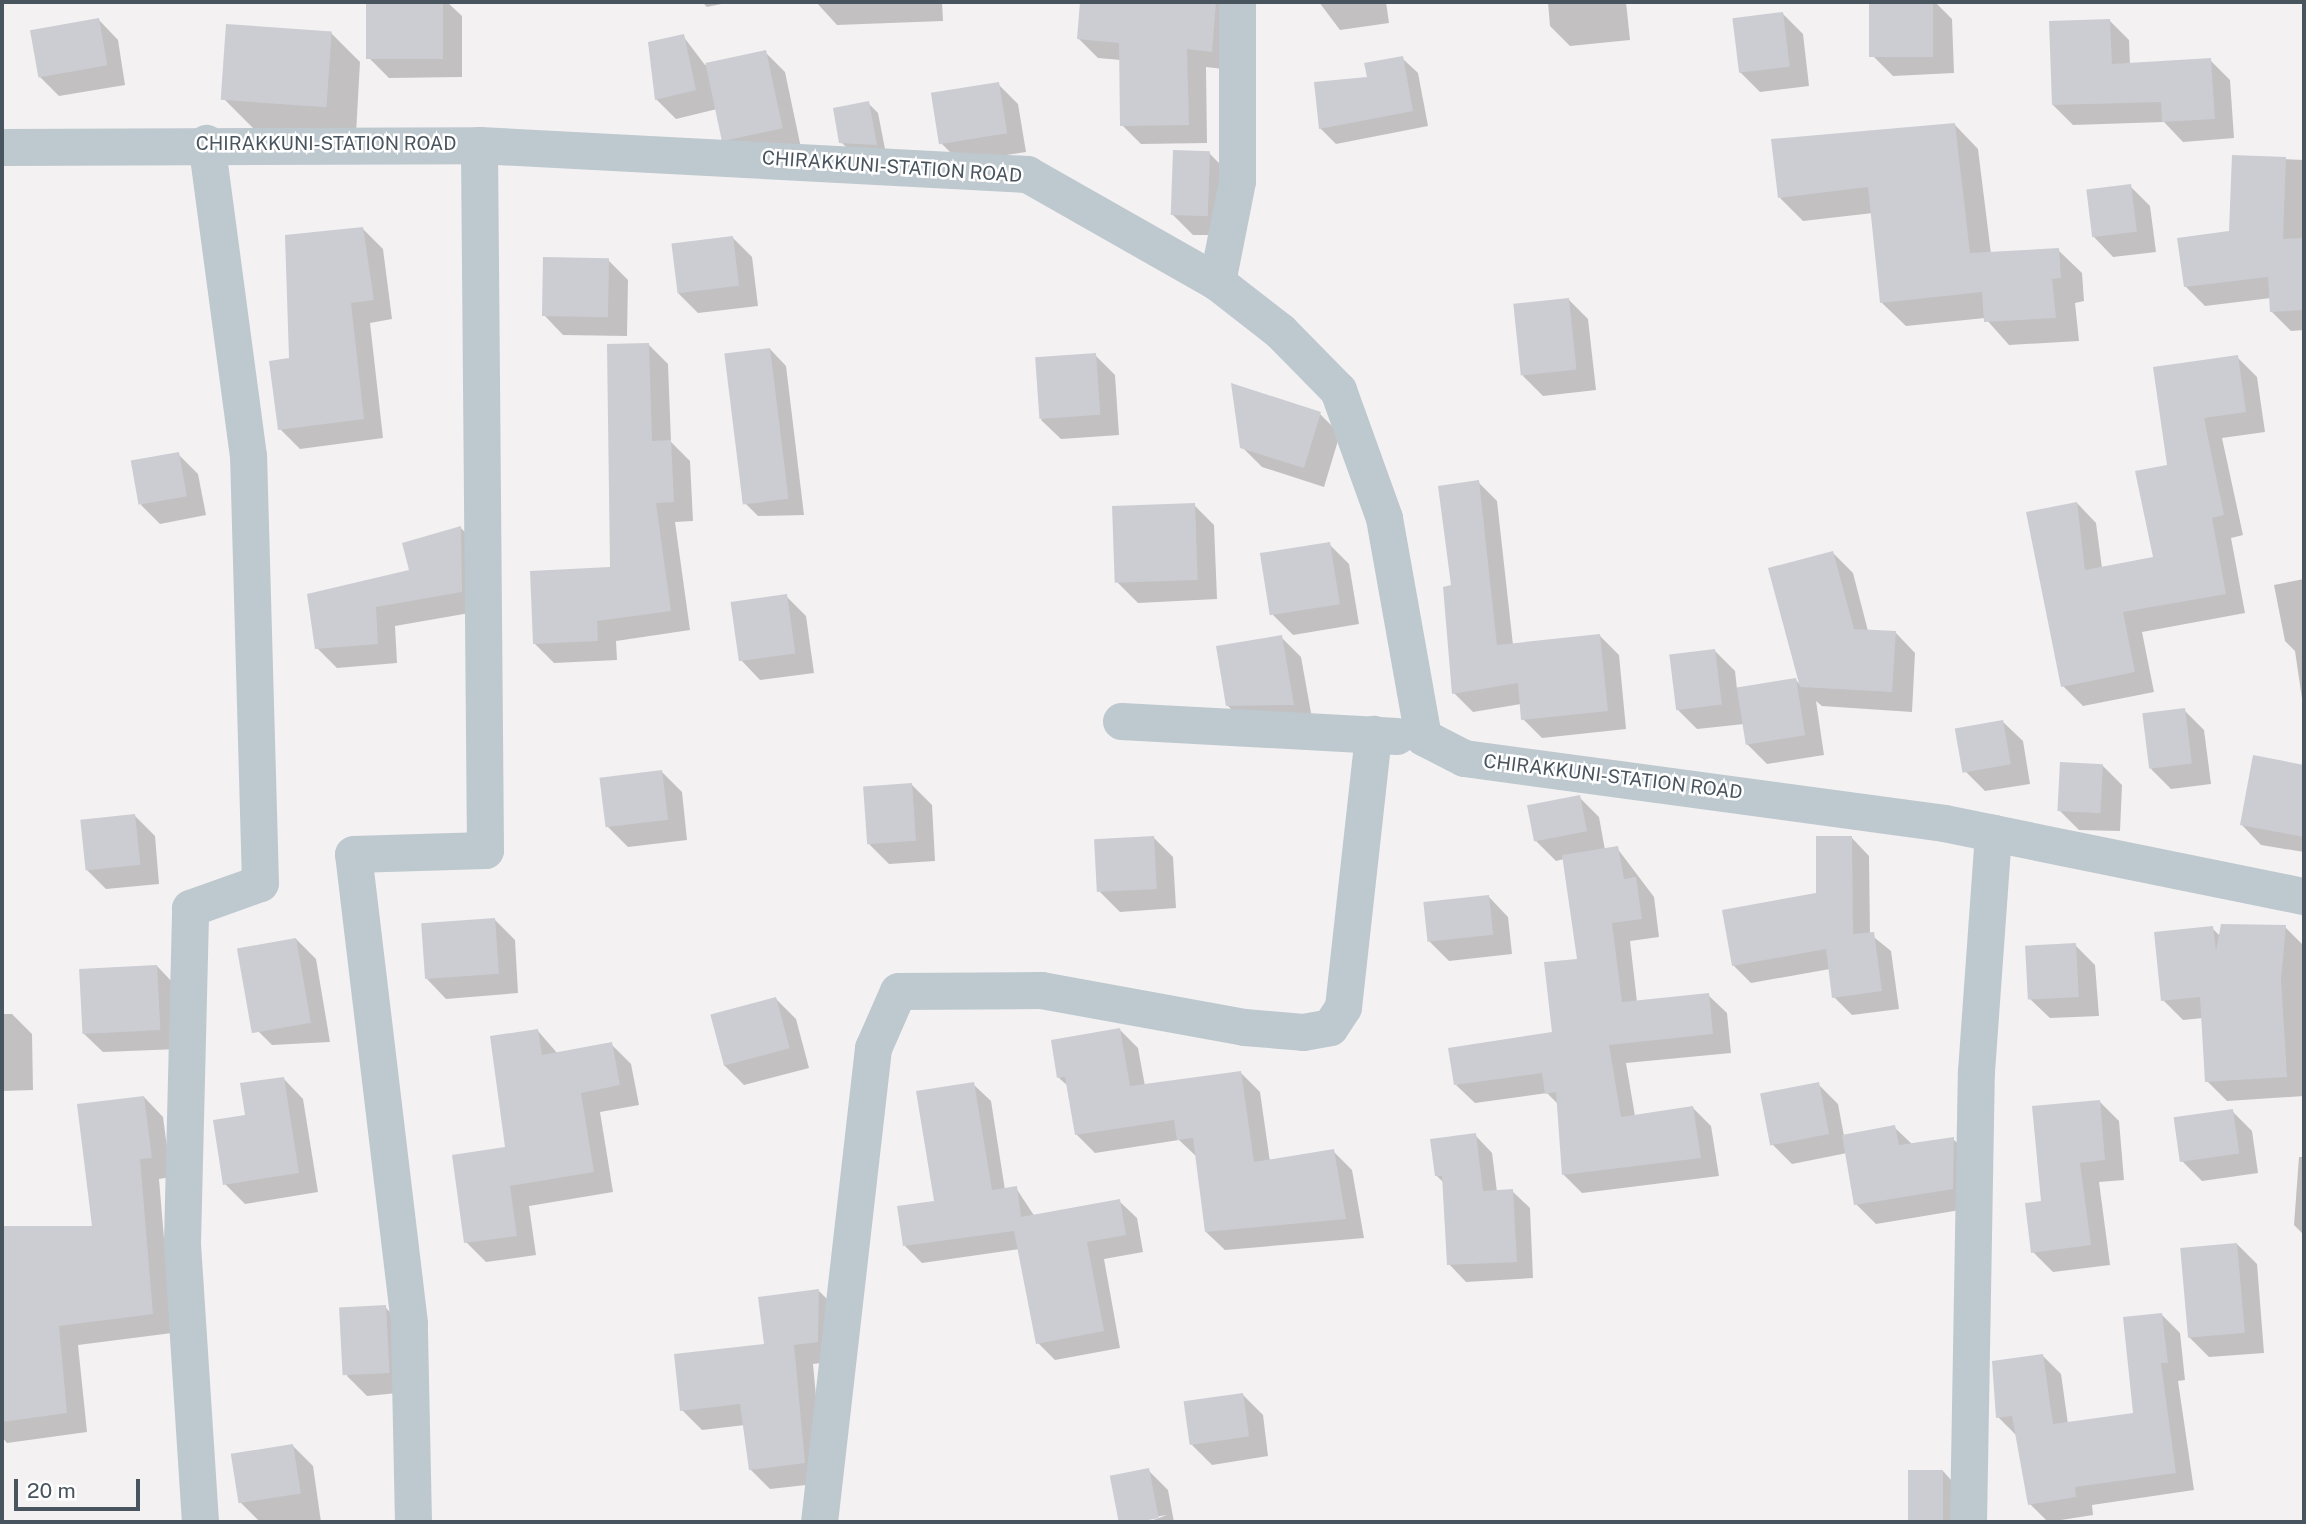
<!DOCTYPE html>
<style>
body{margin:0}
#map{position:relative;width:2306px;height:1524px;overflow:hidden;background:#f3f1f1;font-family:"Public Sans",sans-serif}
div>[style]{position:absolute}
.shadow>*{inset:0;background:#0003}
.building>*{inset:0;background:#cbcdd3;transform-origin:0 0}
.street>*{height:37px;margin:-18.5px;padding:0 18.5px;transform-origin:18.5px;border-radius:18.5px;background:#bec8cf}
span{translate:-50% -50%;white-space:nowrap;text-align:center;line-height:1.15;-webkit-text-stroke:5px #fff;paint-order:stroke}
.street-label{font-size:19px;color:#48545e}
.frame{position:absolute;inset:0;border:4px solid #48545e;pointer-events:none}
.scale{position:absolute;left:14px;top:1479px;width:126px;height:32px;box-sizing:border-box;border:4px solid #48545e;border-top:0;padding-left:9px;font-size:21px;line-height:24px;white-space:nowrap;color:#48545e;-webkit-text-stroke:5px #fff;paint-order:stroke}
</style>
<div id="map">
<div class="shadow">
<i style="clip-path:polygon(368px 2px,447px 2px,462px 16px,462px 77px,389px 78px,369px 58px)"></i>
<i style="clip-path:polygon(702px 2px,731px 2px,707px 7px)"></i>
<i style="clip-path:polygon(816px 2px,942px 2px,943px 21px,837px 25px)"></i>
<i style="clip-path:polygon(1084px 2px,1232px 2px,1231px 70px,1206px 67px,1207px 143px,1141px 144px,1122px 125px,1121px 60px,1098px 58px,1079px 39px)"></i>
<i style="clip-path:polygon(1319px 2px,1386px 2px,1389px 23px,1340px 30px)"></i>
<i style="clip-path:polygon(1548px 2px,1626px 2px,1630px 40px,1570px 46px,1550px 26px)"></i>
<i style="clip-path:polygon(1871px 2px,1935px 2px,1952px 19px,1954px 73px,1893px 76px,1873px 56px)"></i>
<i style="clip-path:polygon(1783px 14px,1803px 34px,1809px 86px,1760px 92px,1740px 72px)"></i>
<i style="clip-path:polygon(99px 20px,118px 40px,125px 85px,59px 96px,39px 76px)"></i>
<i style="clip-path:polygon(2109px 20px,2129px 40px,2130px 65px,2210px 60px,2230px 80px,2234px 138px,2183px 142px,2164px 122px,2073px 125px,2053px 105px)"></i>
<i style="clip-path:polygon(331px 33px,360px 62px,356px 134px,253px 128px,224px 99px)"></i>
<i style="clip-path:polygon(683px 36px,705px 65px,765px 52px,785px 72px,801px 148px,742px 156px,722px 136px,717px 109px,676px 119px,656px 99px)"></i>
<i style="clip-path:polygon(1402px 58px,1418px 73px,1428px 126px,1336px 144px,1320px 128px,1369px 78px)"></i>
<i style="clip-path:polygon(998px 84px,1018px 104px,1026px 152px,960px 162px,940px 142px)"></i>
<i style="clip-path:polygon(868px 103px,878px 113px,886px 154px,851px 152px,841px 142px)"></i>
<i style="clip-path:polygon(1955px 125px,1978px 149px,1991px 254px,2058px 250px,2082px 273px,2084px 301px,2075px 303px,2079px 341px,2009px 345px,1985px 318px,1906px 326px,1882px 303px,1873px 213px,1803px 221px,1780px 198px)"></i>
<i style="clip-path:polygon(1209px 153px,1229px 173px,1228px 235px,1193px 235px,1173px 215px)"></i>
<i style="clip-path:polygon(2234px 157px,2304px 160px,2304px 330px,2291px 331px,2271px 311px,2271px 298px,2205px 306px,2185px 286px,2230px 233px)"></i>
<i style="clip-path:polygon(2130px 186px,2150px 206px,2156px 252px,2113px 257px,2094px 237px)"></i>
<i style="clip-path:polygon(363px 229px,383px 249px,392px 319px,370px 323px,383px 438px,300px 449px,280px 429px,290px 359px)"></i>
<i style="clip-path:polygon(732px 237px,752px 257px,758px 306px,698px 313px,678px 293px)"></i>
<i style="clip-path:polygon(608px 260px,628px 280px,627px 336px,563px 335px,544px 315px)"></i>
<i style="clip-path:polygon(1568px 299px,1588px 319px,1596px 390px,1543px 396px,1523px 376px)"></i>
<i style="clip-path:polygon(648px 344px,668px 364px,671px 442px,690px 461px,693px 521px,675px 522px,690px 630px,616px 641px,617px 660px,554px 663px,534px 643px,611px 569px)"></i>
<i style="clip-path:polygon(770px 349px,786px 366px,804px 515px,758px 516px,742px 500px)"></i>
<i style="clip-path:polygon(1095px 355px,1115px 375px,1119px 435px,1061px 439px,1041px 420px)"></i>
<i style="clip-path:polygon(2237px 357px,2257px 377px,2265px 432px,2222px 438px,2243px 535px,2231px 538px,2245px 613px,2142px 632px,2154px 692px,2083px 706px,2063px 686px,2077px 503px,2096px 523px,2102px 568px,2155px 559px,2168px 466px)"></i>
<i style="clip-path:polygon(1320px 414px,1340px 434px,1324px 487px,1262px 467px,1242px 447px)"></i>
<i style="clip-path:polygon(178px 454px,198px 474px,206px 515px,160px 524px,141px 505px)"></i>
<i style="clip-path:polygon(1478px 482px,1497px 501px,1513px 645px,1600px 636px,1619px 655px,1626px 729px,1542px 738px,1523px 719px,1521px 704px,1473px 712px,1454px 693px,1453px 587px)"></i>
<i style="clip-path:polygon(1194px 505px,1214px 525px,1217px 599px,1138px 603px,1118px 583px)"></i>
<i style="clip-path:polygon(461px 528px,480px 548px,481px 611px,395px 626px,397px 663px,337px 668px,317px 648px)"></i>
<i style="clip-path:polygon(1329px 544px,1349px 564px,1359px 624px,1293px 635px,1273px 615px)"></i>
<i style="clip-path:polygon(1833px 553px,1853px 573px,1868px 631px,1896px 633px,1915px 653px,1912px 712px,1822px 706px,1816px 701px,1824px 755px,1767px 764px,1747px 744px,1744px 724px,1697px 729px,1677px 709px,1715px 651px,1735px 671px,1737px 689px,1796px 680px,1801px 686px)"></i>
<i style="clip-path:polygon(2304px 579px,2304px 712px,2295px 651px,2285px 641px,2274px 585px)"></i>
<i style="clip-path:polygon(786px 596px,806px 616px,814px 673px,760px 680px,741px 660px)"></i>
<i style="clip-path:polygon(1281px 637px,1301px 657px,1313px 724px,1247px 725px,1227px 705px)"></i>
<i style="clip-path:polygon(2184px 710px,2204px 730px,2211px 784px,2171px 789px,2151px 769px)"></i>
<i style="clip-path:polygon(2003px 722px,2023px 741px,2030px 784px,1985px 791px,1965px 771px)"></i>
<i style="clip-path:polygon(2254px 757px,2304px 766px,2304px 852px,2261px 845px,2242px 825px)"></i>
<i style="clip-path:polygon(2102px 765px,2122px 785px,2120px 831px,2079px 830px,2059px 810px)"></i>
<i style="clip-path:polygon(662px 772px,682px 792px,687px 840px,628px 847px,608px 827px)"></i>
<i style="clip-path:polygon(912px 785px,932px 805px,935px 861px,889px 864px,869px 844px)"></i>
<i style="clip-path:polygon(1579px 797px,1599px 817px,1605px 850px,1617px 848px,1654px 897px,1659px 937px,1630px 941px,1637px 1002px,1708px 995px,1727px 1013px,1731px 1053px,1626px 1063px,1635px 1116px,1693px 1108px,1711px 1126px,1719px 1176px,1582px 1193px,1563px 1174px,1559px 1105px,1547px 1093px,1475px 1103px,1456px 1085px,1554px 1034px,1579px 961px,1564px 859px,1556px 861px,1536px 841px)"></i>
<i style="clip-path:polygon(135px 816px,155px 836px,159px 884px,106px 889px,86px 869px)"></i>
<i style="clip-path:polygon(1153px 837px,1173px 857px,1176px 908px,1120px 912px,1100px 892px)"></i>
<i style="clip-path:polygon(1852px 838px,1869px 856px,1870px 934px,1891px 951px,1899px 1009px,1852px 1015px,1834px 997px,1830px 969px,1751px 983px,1733px 965px,1818px 894px)"></i>
<i style="clip-path:polygon(1489px 897px,1508px 917px,1512px 954px,1449px 961px,1429px 941px)"></i>
<i style="clip-path:polygon(495px 920px,515px 940px,518px 993px,446px 999px,427px 979px)"></i>
<i style="clip-path:polygon(2285px 927px,2304px 946px,2304px 1096px,2227px 1101px,2207px 1081px,2203px 1018px,2183px 1020px,2163px 1000px,2212px 928px,2220px 936px)"></i>
<i style="clip-path:polygon(296px 939px,316px 959px,330px 1042px,272px 1045px,252px 1025px)"></i>
<i style="clip-path:polygon(2075px 945px,2095px 965px,2099px 1016px,2050px 1018px,2030px 999px)"></i>
<i style="clip-path:polygon(157px 966px,176px 986px,179px 1049px,103px 1052px,83px 1033px)"></i>
<i style="clip-path:polygon(776px 999px,796px 1019px,809px 1068px,744px 1085px,724px 1065px)"></i>
<i style="clip-path:polygon(2px 1014px,12px 1014px,32px 1034px,33px 1090px,2px 1091px)"></i>
<i style="clip-path:polygon(1119px 1029px,1138px 1048px,1145px 1086px,1241px 1073px,1260px 1092px,1270px 1162px,1333px 1151px,1352px 1170px,1364px 1238px,1225px 1250px,1206px 1232px,1198px 1158px,1179px 1140px,1095px 1153px,1076px 1134px,1069px 1087px,1059px 1078px)"></i>
<i style="clip-path:polygon(538px 1031px,558px 1054px,611px 1044px,631px 1064px,639px 1105px,600px 1112px,613px 1192px,529px 1206px,536px 1255px,486px 1262px,466px 1242px,507px 1148px)"></i>
<i style="clip-path:polygon(284px 1079px,303px 1099px,318px 1192px,245px 1204px,225px 1184px,247px 1117px)"></i>
<i style="clip-path:polygon(973px 1084px,991px 1101px,1005px 1190px,1016px 1188px,1035px 1217px,1119px 1201px,1137px 1218px,1143px 1252px,1104px 1259px,1120px 1348px,1055px 1360px,1038px 1343px,1020px 1249px,922px 1263px,905px 1246px,936px 1202px)"></i>
<i style="clip-path:polygon(1818px 1084px,1838px 1104px,1844px 1136px,1894px 1127px,1913px 1145px,1953px 1139px,1973px 1158px,1972px 1208px,1876px 1224px,1856px 1204px,1847px 1153px,1792px 1164px,1772px 1144px)"></i>
<i style="clip-path:polygon(144px 1097px,163px 1117px,171px 1177px,159px 1179px,172px 1333px,78px 1345px,87px 1432px,7px 1443px,2px 1437px,2px 1227px,94px 1227px)"></i>
<i style="clip-path:polygon(2099px 1101px,2119px 1121px,2124px 1180px,2099px 1182px,2110px 1265px,2053px 1272px,2033px 1252px,2043px 1203px)"></i>
<i style="clip-path:polygon(2232px 1111px,2252px 1131px,2258px 1173px,2202px 1181px,2182px 1161px)"></i>
<i style="clip-path:polygon(1475px 1135px,1492px 1153px,1497px 1192px,1512px 1191px,1530px 1208px,1533px 1278px,1466px 1282px,1449px 1264px,1444px 1183px,1437px 1176px)"></i>
<i style="clip-path:polygon(2299px 1157px,2304px 1157px,2304px 1252px,2303px 1234px,2294px 1225px)"></i>
<i style="clip-path:polygon(2237px 1244px,2257px 1264px,2264px 1353px,2209px 1357px,2189px 1337px)"></i>
<i style="clip-path:polygon(819px 1291px,839px 1311px,838px 1361px,813px 1364px,824px 1483px,770px 1489px,750px 1469px,745px 1425px,702px 1430px,682px 1410px,766px 1346px)"></i>
<i style="clip-path:polygon(385px 1307px,405px 1327px,408px 1392px,367px 1396px,347px 1376px)"></i>
<i style="clip-path:polygon(2162px 1315px,2180px 1333px,2185px 1380px,2178px 1381px,2194px 1490px,2092px 1505px,2093px 1515px,2048px 1522px,2030px 1504px,2016px 1435px,1998px 1417px,2043px 1356px,2061px 1374px,2068px 1424px,2134px 1415px)"></i>
<i style="clip-path:polygon(1243px 1395px,1263px 1415px,1268px 1456px,1212px 1465px,1192px 1445px)"></i>
<i style="clip-path:polygon(293px 1446px,313px 1466px,321px 1522px,260px 1522px,240px 1502px)"></i>
<i style="clip-path:polygon(1148px 1470px,1168px 1490px,1174px 1522px,1148px 1522px,1167px 1515px,1121px 1522px,1113px 1477px)"></i>
<i style="clip-path:polygon(1910px 1471px,1943px 1471px,1952px 1481px,1953px 1522px,1910px 1522px)"></i>
</div>
<div class="building">
<i style="left:366px;top:2px;width:77px;height:57px"></i>
<i style="clip-path:polygon(1080px 2px,1216px 2px,1212px 52px,1187px 49px,1189px 125px,1120px 126px,1119px 43px,1077px 39px)"></i>
<i style="left:1869px;top:2px;width:64px;height:55px"></i>
<i style="left:1783px;top:12px;width:55px;height:51px;rotate:83deg"></i>
<i style="left:99px;top:18px;width:48px;height:70px;rotate:80deg"></i>
<i style="clip-path:polygon(2110px 19px,2112px 64px,2211px 58px,2215px 119px,2162px 122px,2161px 102px,2052px 105px,2049px 21px)"></i>
<i style="left:226px;top:24px;width:106px;height:76px;rotate:4deg"></i>
<i style="clip-path:polygon(684px 34px,696px 90px,655px 100px,648px 42px)"></i>
<i style="left:766px;top:50px;width:80px;height:62px;rotate:78deg"></i>
<i style="clip-path:polygon(1403px 56px,1413px 111px,1319px 129px,1314px 82px,1367px 77px,1364px 63px)"></i>
<i style="left:999px;top:82px;width:52px;height:69px;rotate:81deg"></i>
<i style="clip-path:polygon(869px 101px,877px 145px,839px 143px,833px 108px)"></i>
<i style="clip-path:polygon(1955px 123px,1970px 253px,2059px 248px,2061px 278px,2052px 279px,2056px 318px,1984px 322px,1982px 292px,1880px 303px,1868px 187px,1778px 198px,1771px 139px)"></i>
<i style="left:1173px;top:150px;width:37px;height:65px;rotate:2deg"></i>
<i style="clip-path:polygon(2232px 155px,2286px 157px,2283px 239px,2304px 238px,2304px 310px,2270px 312px,2268px 277px,2184px 287px,2177px 238px,2229px 231px)"></i>
<i style="left:2131px;top:184px;width:48px;height:45px;rotate:83deg"></i>
<i style="clip-path:polygon(363px 227px,374px 300px,351px 303px,364px 419px,278px 430px,269px 361px,289px 358px,285px 235px)"></i>
<i style="left:733px;top:236px;width:50px;height:62px;rotate:83deg"></i>
<i style="left:543px;top:257px;width:66px;height:59px;rotate:1deg"></i>
<i style="left:1569px;top:298px;width:72px;height:56px;rotate:84deg"></i>
<i style="clip-path:polygon(649px 343px,652px 441px,671px 440px,674px 502px,656px 503px,671px 611px,597px 621px,598px 641px,533px 644px,530px 571px,610px 567px,607px 344px)"></i>
<i style="left:770px;top:348px;width:152px;height:46px;rotate:83deg"></i>
<i style="left:1096px;top:353px;width:62px;height:61px;rotate:86deg"></i>
<i style="clip-path:polygon(2238px 355px,2246px 412px,2204px 418px,2224px 515px,2212px 518px,2226px 594px,2123px 612px,2135px 672px,2061px 687px,2026px 512px,2077px 502px,2085px 570px,2153px 557px,2135px 471px,2167px 465px,2153px 367px)"></i>
<i style="clip-path:polygon(1231px 383px,1321px 412px,1304px 468px,1240px 448px)"></i>
<i style="left:179px;top:452px;width:45px;height:49px;rotate:80deg"></i>
<i style="clip-path:polygon(1479px 480px,1497px 645px,1600px 634px,1608px 711px,1521px 720px,1518px 683px,1452px 694px,1443px 587px,1451px 585px,1438px 486px)"></i>
<i style="left:1195px;top:503px;width:77px;height:83px;rotate:88deg"></i>
<i style="clip-path:polygon(461px 526px,462px 592px,376px 607px,378px 644px,315px 649px,307px 594px,409px 570px,402px 543px)"></i>
<i style="left:1330px;top:542px;width:63px;height:71px;rotate:81deg"></i>
<i style="clip-path:polygon(1833px 551px,1854px 629px,1896px 631px,1892px 692px,1800px 687px,1768px 568px)"></i>
<i style="left:787px;top:594px;width:60px;height:57px;rotate:82deg"></i>
<i style="clip-path:polygon(1282px 635px,1294px 705px,1226px 706px,1216px 646px)"></i>
<i style="left:1715px;top:649px;width:56px;height:46px;rotate:83deg"></i>
<i style="left:1796px;top:678px;width:58px;height:60px;rotate:81deg"></i>
<i style="left:2185px;top:708px;width:56px;height:43px;rotate:83deg"></i>
<i style="left:2003px;top:720px;width:45px;height:49px;rotate:80deg"></i>
<i style="clip-path:polygon(2253px 755px,2304px 765px,2304px 837px,2240px 825px)"></i>
<i style="left:2060px;top:762px;width:43px;height:49px;rotate:3deg"></i>
<i style="left:662px;top:770px;width:50px;height:63px;rotate:83deg"></i>
<i style="left:912px;top:783px;width:58px;height:49px;rotate:86deg"></i>
<i style="left:1580px;top:795px;width:37px;height:54px;rotate:79deg"></i>
<i style="left:135px;top:814px;width:51px;height:55px;rotate:84deg"></i>
<i style="left:1154px;top:836px;width:53px;height:60px;rotate:87deg"></i>
<i style="clip-path:polygon(1816px 836px,1852px 836px,1853px 934px,1874px 932px,1882px 991px,1832px 998px,1826px 949px,1732px 966px,1722px 910px,1816px 893px)"></i>
<i style="clip-path:polygon(1618px 846px,1624px 879px,1636px 877px,1642px 919px,1612px 923px,1622px 1002px,1709px 993px,1713px 1034px,1609px 1045px,1621px 1117px,1693px 1106px,1701px 1158px,1562px 1175px,1556px 1092px,1545px 1094px,1542px 1073px,1454px 1085px,1448px 1048px,1552px 1032px,1544px 962px,1577px 959px,1562px 855px)"></i>
<i style="left:1489px;top:895px;width:40px;height:66px;rotate:84deg"></i>
<i style="left:495px;top:918px;width:56px;height:74px;rotate:86deg"></i>
<i style="clip-path:polygon(2221px 924px,2286px 925px,2281px 980px,2287px 1077px,2205px 1082px,2200px 997px,2161px 1001px,2154px 932px,2213px 926px,2216px 951px)"></i>
<i style="left:296px;top:938px;width:86px;height:60px;rotate:80deg"></i>
<i style="left:2076px;top:943px;width:54px;height:51px;rotate:87deg"></i>
<i style="left:157px;top:965px;width:65px;height:78px;rotate:87deg"></i>
<i style="left:776px;top:997px;width:53px;height:68px;rotate:75deg"></i>
<i style="clip-path:polygon(1120px 1028px,1130px 1086px,1241px 1071px,1254px 1162px,1334px 1149px,1346px 1219px,1205px 1232px,1193px 1138px,1177px 1140px,1174px 1120px,1075px 1135px,1065px 1077px,1057px 1078px,1051px 1040px)"></i>
<i style="clip-path:polygon(538px 1029px,542px 1055px,612px 1042px,620px 1085px,581px 1093px,594px 1172px,510px 1186px,517px 1236px,464px 1243px,452px 1155px,505px 1147px,490px 1036px)"></i>
<i style="clip-path:polygon(284px 1077px,299px 1173px,223px 1185px,213px 1120px,245px 1115px,240px 1083px)"></i>
<i style="clip-path:polygon(974px 1082px,992px 1190px,1017px 1186px,1021px 1217px,1120px 1199px,1126px 1235px,1087px 1242px,1104px 1331px,1036px 1344px,1014px 1231px,903px 1246px,897px 1206px,934px 1201px,916px 1091px)"></i>
<i style="left:1819px;top:1082px;width:53px;height:60px;rotate:79deg"></i>
<i style="clip-path:polygon(144px 1096px,152px 1158px,140px 1159px,153px 1314px,59px 1326px,67px 1413px,2px 1422px,2px 1226px,92px 1226px,77px 1104px)"></i>
<i style="clip-path:polygon(2100px 1100px,2105px 1160px,2080px 1163px,2091px 1245px,2031px 1253px,2025px 1203px,2041px 1201px,2032px 1106px)"></i>
<i style="left:2233px;top:1109px;width:45px;height:60px;rotate:82deg"></i>
<i style="clip-path:polygon(1895px 1125px,1899px 1145px,1954px 1137px,1953px 1189px,1854px 1205px,1842px 1135px)"></i>
<i style="clip-path:polygon(1476px 1133px,1483px 1191px,1513px 1189px,1517px 1262px,1447px 1265px,1442px 1176px,1435px 1176px,1430px 1139px)"></i>
<i style="left:2237px;top:1243px;width:90px;height:57px;rotate:85deg"></i>
<i style="clip-path:polygon(819px 1289px,818px 1342px,794px 1345px,805px 1463px,749px 1470px,740px 1404px,680px 1411px,674px 1354px,764px 1344px,758px 1297px)"></i>
<i style="left:386px;top:1305px;width:68px;height:47px;rotate:87deg"></i>
<i style="clip-path:polygon(2162px 1313px,2168px 1363px,2161px 1363px,2176px 1473px,2075px 1487px,2076px 1497px,2028px 1505px,2012px 1416px,1996px 1418px,1992px 1361px,2043px 1354px,2053px 1424px,2133px 1413px,2123px 1317px)"></i>
<i style="left:1243px;top:1393px;width:44px;height:60px;rotate:82deg"></i>
<i style="left:293px;top:1444px;width:50px;height:63px;rotate:81deg"></i>
<i style="left:1149px;top:1468px;width:51px;height:40px;rotate:79deg"></i>
<i style="left:1908px;top:1470px;width:35px;height:52px"></i>
</div>
<div class="street">
<i style="left:2px;top:147px;width:477px;rotate:-0.2deg"></i>
<i style="left:479px;top:145px;width:549px;rotate:3.03deg"></i>
<i style="left:1027px;top:174px;width:219px;rotate:29.6deg"></i>
<i style="left:1217px;top:282px;width:80px;rotate:37.9deg"></i>
<i style="left:1280px;top:331px;width:83px;rotate:45.5deg"></i>
<i style="left:1338px;top:390px;width:136px;rotate:70.2deg"></i>
<i style="left:1384px;top:518px;width:222px;rotate:79.9deg"></i>
<i style="left:1423px;top:737px;width:46px;rotate:27.1deg"></i>
<i style="left:1464px;top:758px;width:484px;rotate:7.7deg"></i>
<i style="left:1944px;top:823px;width:367px;rotate:11.5deg"></i>
<i style="left:1217px;top:282px;width:103px;rotate:-78.8deg"></i>
<i style="left:1237px;top:181px;width:179px;rotate:-90deg"></i>
<i style="left:1121px;top:721px;width:276px;rotate:3.1deg"></i>
<i style="left:200px;top:1522px;width:281px;rotate:-93.7deg"></i>
<i style="left:182px;top:1242px;width:334px;rotate:-88.6deg"></i>
<i style="left:190px;top:908px;width:74px;rotate:-19.7deg"></i>
<i style="left:260px;top:883px;width:427px;rotate:-91.6deg"></i>
<i style="left:248px;top:456px;width:316px;rotate:-97.6deg"></i>
<i style="left:413px;top:1522px;width:199px;rotate:-91.2deg"></i>
<i style="left:409px;top:1323px;width:472px;rotate:-96.8deg"></i>
<i style="left:353px;top:854px;width:132px;rotate:-1.7deg"></i>
<i style="left:485px;top:850px;width:705px;rotate:-90.49deg"></i>
<i style="left:819px;top:1522px;width:477px;rotate:-83.5deg"></i>
<i style="left:873px;top:1048px;width:62px;rotate:-66.3deg"></i>
<i style="left:898px;top:991px;width:143px;rotate:-0.4deg"></i>
<i style="left:1041px;top:990px;width:206px;rotate:10.3deg"></i>
<i style="left:1244px;top:1027px;width:59px;rotate:4.8deg"></i>
<i style="left:1303px;top:1032px;width:27px;rotate:-10deg"></i>
<i style="left:1330px;top:1027px;width:24px;rotate:-57deg"></i>
<i style="left:1343px;top:1007px;width:275px;rotate:-83.7deg"></i>
<i style="left:1968px;top:1522px;width:451px;rotate:-89deg"></i>
<i style="left:1976px;top:1071px;width:239px;rotate:-85.9deg"></i>
</div>
<div class="street-label">
<span style="left:326px;top:144px">CHIRAKKUNI-STATION ROAD</span>
<span style="left:892px;top:167px;rotate:4deg">CHIRAKKUNI-STATION ROAD</span>
<span style="left:1613px;top:777px;rotate:7deg">CHIRAKKUNI-STATION ROAD</span>
</div>
<div class="frame"></div>
<div class="scale">20 m</div>
</div>
